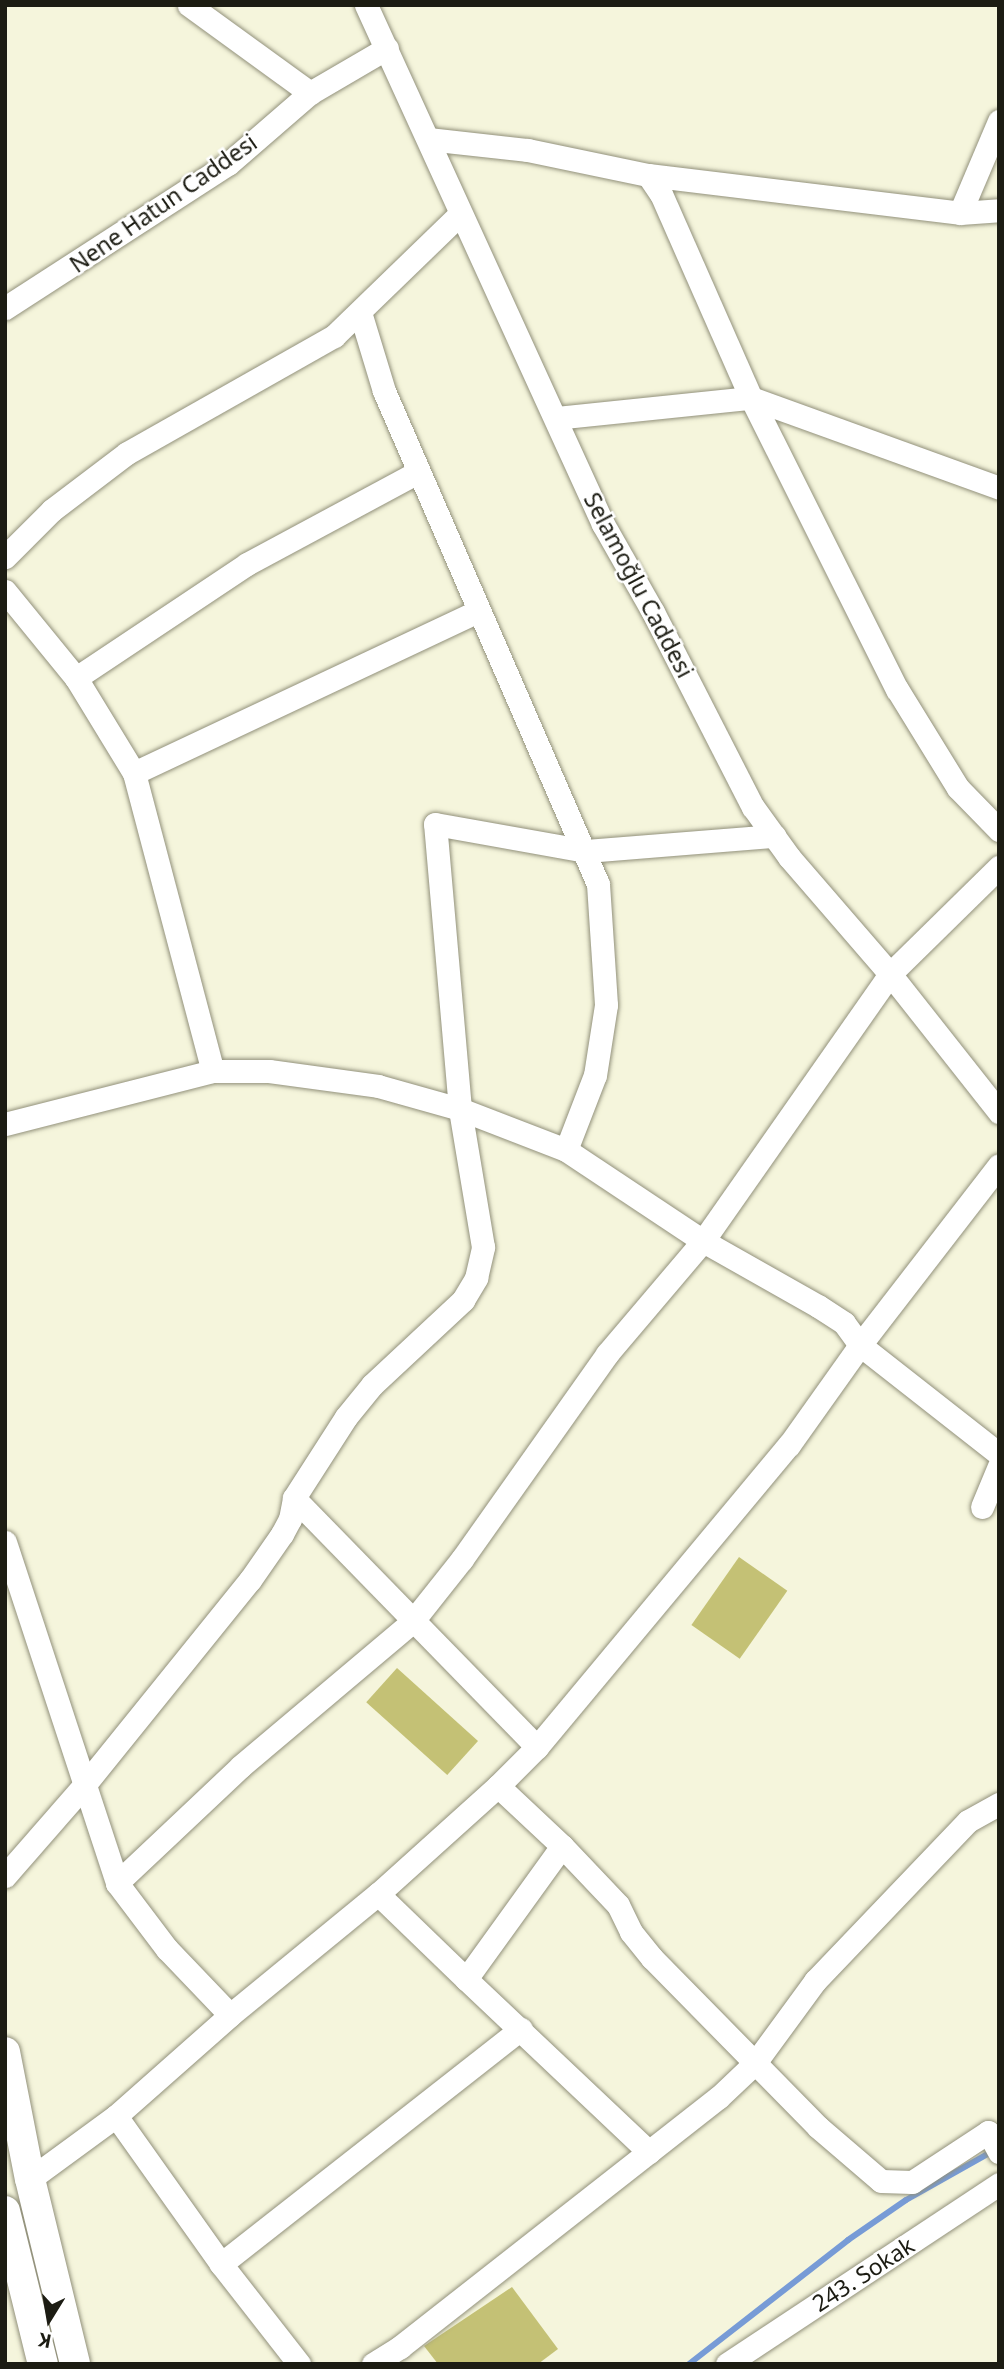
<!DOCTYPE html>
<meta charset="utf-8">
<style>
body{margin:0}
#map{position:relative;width:1004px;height:2369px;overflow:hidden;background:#f5f5dc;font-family:"Noto Sans",sans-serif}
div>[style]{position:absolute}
.stream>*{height:6px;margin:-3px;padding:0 3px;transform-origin:3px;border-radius:3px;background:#779bd6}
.building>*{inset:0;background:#c4c175;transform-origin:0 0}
.roads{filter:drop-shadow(0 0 2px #92917b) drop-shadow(0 0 2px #92917b)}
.minor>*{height:23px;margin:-11.5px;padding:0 11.5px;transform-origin:11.5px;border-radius:11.5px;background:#fff}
.major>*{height:30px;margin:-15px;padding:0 15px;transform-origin:15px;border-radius:15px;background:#fff}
span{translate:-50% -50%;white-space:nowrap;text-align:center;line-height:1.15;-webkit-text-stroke:5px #fff;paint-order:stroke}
.street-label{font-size:23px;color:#1c1c13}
.frame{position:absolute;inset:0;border:7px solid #1c1c13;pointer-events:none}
.north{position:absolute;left:14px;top:2285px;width:70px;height:70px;-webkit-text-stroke:5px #fff;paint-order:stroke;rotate:191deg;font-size:19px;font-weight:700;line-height:28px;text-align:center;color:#1c1c13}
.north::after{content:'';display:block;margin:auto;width:24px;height:32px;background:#1c1c13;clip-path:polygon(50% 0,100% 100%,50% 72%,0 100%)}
</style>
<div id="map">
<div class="stream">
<i style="left:689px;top:2364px;width:202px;rotate:-37.9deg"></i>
<i style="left:848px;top:2240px;width:70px;rotate:-34.6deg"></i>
<i style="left:906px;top:2200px;width:100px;rotate:-29.4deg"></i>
</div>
<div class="building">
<i style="left:739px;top:1557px;width:59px;height:83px;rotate:35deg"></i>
<i style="left:397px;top:1668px;width:109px;height:46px;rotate:42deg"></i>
<i style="clip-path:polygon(512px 2287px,558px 2349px,538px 2364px,438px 2364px,424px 2346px)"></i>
</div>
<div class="roads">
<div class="minor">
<i style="left:189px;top:5px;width:150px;rotate:36deg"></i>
<i style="left:366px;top:5px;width:571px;rotate:65.46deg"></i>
<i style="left:603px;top:524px;width:101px;rotate:60.4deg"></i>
<i style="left:653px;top:612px;width:219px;rotate:62.9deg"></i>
<i style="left:753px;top:807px;width:62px;rotate:54.2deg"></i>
<i style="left:789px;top:857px;width:155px;rotate:49.2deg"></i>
<i style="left:890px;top:974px;width:176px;rotate:51.7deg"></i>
<i style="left:428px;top:139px;width:101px;rotate:6.3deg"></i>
<i style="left:528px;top:150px;width:123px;rotate:11.8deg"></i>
<i style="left:648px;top:175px;width:314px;rotate:6.9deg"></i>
<i style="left:960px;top:213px;width:39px;rotate:-4deg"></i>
<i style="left:648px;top:175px;width:23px;rotate:56deg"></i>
<i style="left:661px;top:194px;width:223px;rotate:66.2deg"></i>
<i style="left:751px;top:398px;width:326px;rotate:63.4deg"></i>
<i style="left:897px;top:689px;width:116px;rotate:58.4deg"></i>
<i style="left:958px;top:788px;width:59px;rotate:45.7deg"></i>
<i style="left:960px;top:213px;width:100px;rotate:-67deg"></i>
<i style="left:5px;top:308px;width:265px;rotate:-32.9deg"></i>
<i style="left:228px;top:164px;width:108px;rotate:-40.9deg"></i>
<i style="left:310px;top:93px;width:89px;rotate:-30.3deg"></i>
<i style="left:360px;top:312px;width:83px;rotate:73.1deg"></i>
<i style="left:384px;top:391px;width:537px;rotate:66.54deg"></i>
<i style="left:598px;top:884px;width:121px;rotate:86.2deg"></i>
<i style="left:606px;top:1005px;width:71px;rotate:98.9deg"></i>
<i style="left:595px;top:1075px;width:80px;rotate:111.1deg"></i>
<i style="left:556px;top:418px;width:196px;rotate:-5.9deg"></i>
<i style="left:751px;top:398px;width:264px;rotate:19.9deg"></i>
<i style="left:5px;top:557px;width:66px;rotate:-45deg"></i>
<i style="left:52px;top:510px;width:94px;rotate:-37.2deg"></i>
<i style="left:127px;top:453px;width:238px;rotate:-29.5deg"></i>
<i style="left:334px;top:336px;width:174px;rotate:-44.1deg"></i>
<i style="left:5px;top:591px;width:112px;rotate:50.8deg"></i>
<i style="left:76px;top:678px;width:111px;rotate:58.6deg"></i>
<i style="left:134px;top:773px;width:308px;rotate:75.2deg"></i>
<i style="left:76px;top:678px;width:206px;rotate:-33.7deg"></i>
<i style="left:247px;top:564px;width:194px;rotate:-28.3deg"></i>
<i style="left:134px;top:773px;width:380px;rotate:-25.2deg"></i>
<i style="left:5px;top:1124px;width:215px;rotate:-14.3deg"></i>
<i style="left:213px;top:1071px;width:56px"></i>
<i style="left:269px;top:1071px;width:110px;rotate:7.8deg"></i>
<i style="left:378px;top:1086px;width:85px;rotate:15.7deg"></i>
<i style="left:460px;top:1109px;width:114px;rotate:21.1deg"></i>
<i style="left:566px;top:1150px;width:164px;rotate:33.6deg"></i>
<i style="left:703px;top:1241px;width:132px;rotate:29.5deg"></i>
<i style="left:818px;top:1306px;width:31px;rotate:33deg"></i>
<i style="left:844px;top:1323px;width:27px;rotate:54deg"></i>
<i style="left:860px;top:1345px;width:177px;rotate:38.1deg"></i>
<i style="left:982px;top:1507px;width:44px;rotate:-67.5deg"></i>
<i style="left:5px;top:1542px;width:359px;rotate:71.8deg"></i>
<i style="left:117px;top:1883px;width:83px;rotate:52.9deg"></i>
<i style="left:167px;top:1949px;width:91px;rotate:46.3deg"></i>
<i style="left:537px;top:1747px;width:348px;rotate:-134.3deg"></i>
<i style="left:294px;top:1498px;width:96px;rotate:-57.3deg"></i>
<i style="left:346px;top:1417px;width:41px;rotate:-50.9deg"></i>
<i style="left:372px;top:1385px;width:125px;rotate:-43deg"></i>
<i style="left:463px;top:1300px;width:26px;rotate:-59deg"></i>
<i style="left:476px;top:1278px;width:32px;rotate:-77deg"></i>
<i style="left:483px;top:1247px;width:140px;rotate:-99.5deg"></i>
<i style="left:460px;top:1109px;width:286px;rotate:-95deg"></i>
<i style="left:435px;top:824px;width:153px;rotate:10.1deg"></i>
<i style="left:586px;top:851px;width:189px;rotate:-4.6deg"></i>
<i style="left:498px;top:1786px;width:88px;rotate:43.2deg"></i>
<i style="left:562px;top:1846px;width:81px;rotate:46.5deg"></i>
<i style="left:618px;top:1905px;width:30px;rotate:64deg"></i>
<i style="left:631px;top:1932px;width:33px;rotate:51deg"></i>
<i style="left:652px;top:1958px;width:237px;rotate:45.5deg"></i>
<i style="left:818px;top:2127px;width:83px;rotate:40.6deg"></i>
<i style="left:881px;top:2181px;width:31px;rotate:2deg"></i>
<i style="left:912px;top:2182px;width:91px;rotate:-33.3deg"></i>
<i style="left:988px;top:2132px;width:23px;rotate:61deg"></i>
<i style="left:562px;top:1846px;width:164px;rotate:125.8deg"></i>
<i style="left:466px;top:1979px;width:252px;rotate:43.4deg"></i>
<i style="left:5px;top:1876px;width:123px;rotate:-48.9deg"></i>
<i style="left:86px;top:1783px;width:261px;rotate:-51.1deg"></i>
<i style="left:250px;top:1580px;width:56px;rotate:-55.2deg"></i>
<i style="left:282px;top:1534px;width:17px;rotate:-62deg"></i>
<i style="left:290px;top:1519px;width:21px;rotate:-79deg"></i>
<i style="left:117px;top:1883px;width:170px;rotate:-43.3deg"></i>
<i style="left:241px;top:1766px;width:224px;rotate:-40.1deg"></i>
<i style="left:412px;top:1622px;width:80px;rotate:-51.6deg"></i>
<i style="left:462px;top:1559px;width:251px;rotate:-54.7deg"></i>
<i style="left:607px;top:1354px;width:148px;rotate:-49.7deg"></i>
<i style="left:703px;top:1241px;width:326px;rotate:-55deg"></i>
<i style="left:890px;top:974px;width:153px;rotate:-44.5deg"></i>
<i style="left:378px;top:1894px;width:122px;rotate:44deg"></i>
<i style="left:116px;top:2116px;width:181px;rotate:54.6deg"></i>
<i style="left:221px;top:2264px;width:127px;rotate:52deg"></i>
<i style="left:30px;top:2179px;width:107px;rotate:-36.2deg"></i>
<i style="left:116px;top:2116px;width:152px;rotate:-41.5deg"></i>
<i style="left:230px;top:2015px;width:191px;rotate:-39.3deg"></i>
<i style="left:378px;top:1894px;width:161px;rotate:-42deg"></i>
<i style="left:498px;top:1786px;width:55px;rotate:-45deg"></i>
<i style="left:537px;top:1747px;width:393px;rotate:-50.2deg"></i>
<i style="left:789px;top:1445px;width:123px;rotate:-54.6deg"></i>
<i style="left:860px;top:1345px;width:227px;rotate:-52.3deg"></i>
<i style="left:221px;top:2264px;width:381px;rotate:-38.1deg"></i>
<i style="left:373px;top:2364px;width:32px;rotate:-32deg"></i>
<i style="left:400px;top:2347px;width:404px;rotate:-38.1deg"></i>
<i style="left:718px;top:2098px;width:51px;rotate:-43.4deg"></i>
<i style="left:755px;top:2063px;width:102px;rotate:-53.8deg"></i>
<i style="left:815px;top:1981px;width:221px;rotate:-46.3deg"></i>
<i style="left:968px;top:1821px;width:35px;rotate:-29deg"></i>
<i style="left:727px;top:2364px;width:326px;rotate:-33.5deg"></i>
</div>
<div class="major">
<i style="left:5px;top:2052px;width:129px;rotate:78.9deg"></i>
<i style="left:30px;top:2179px;width:190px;rotate:76.3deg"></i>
<i style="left:5px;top:2211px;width:158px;rotate:76.1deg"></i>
</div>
</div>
<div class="street-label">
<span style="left:163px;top:203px;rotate:-35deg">Nene Hatun Caddesi</span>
<span style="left:639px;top:585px;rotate:62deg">Selamoğlu Caddesi</span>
<span style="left:863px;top:2274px;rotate:-33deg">243. Sokak</span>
</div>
<div class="frame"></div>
<div class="north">K</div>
</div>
